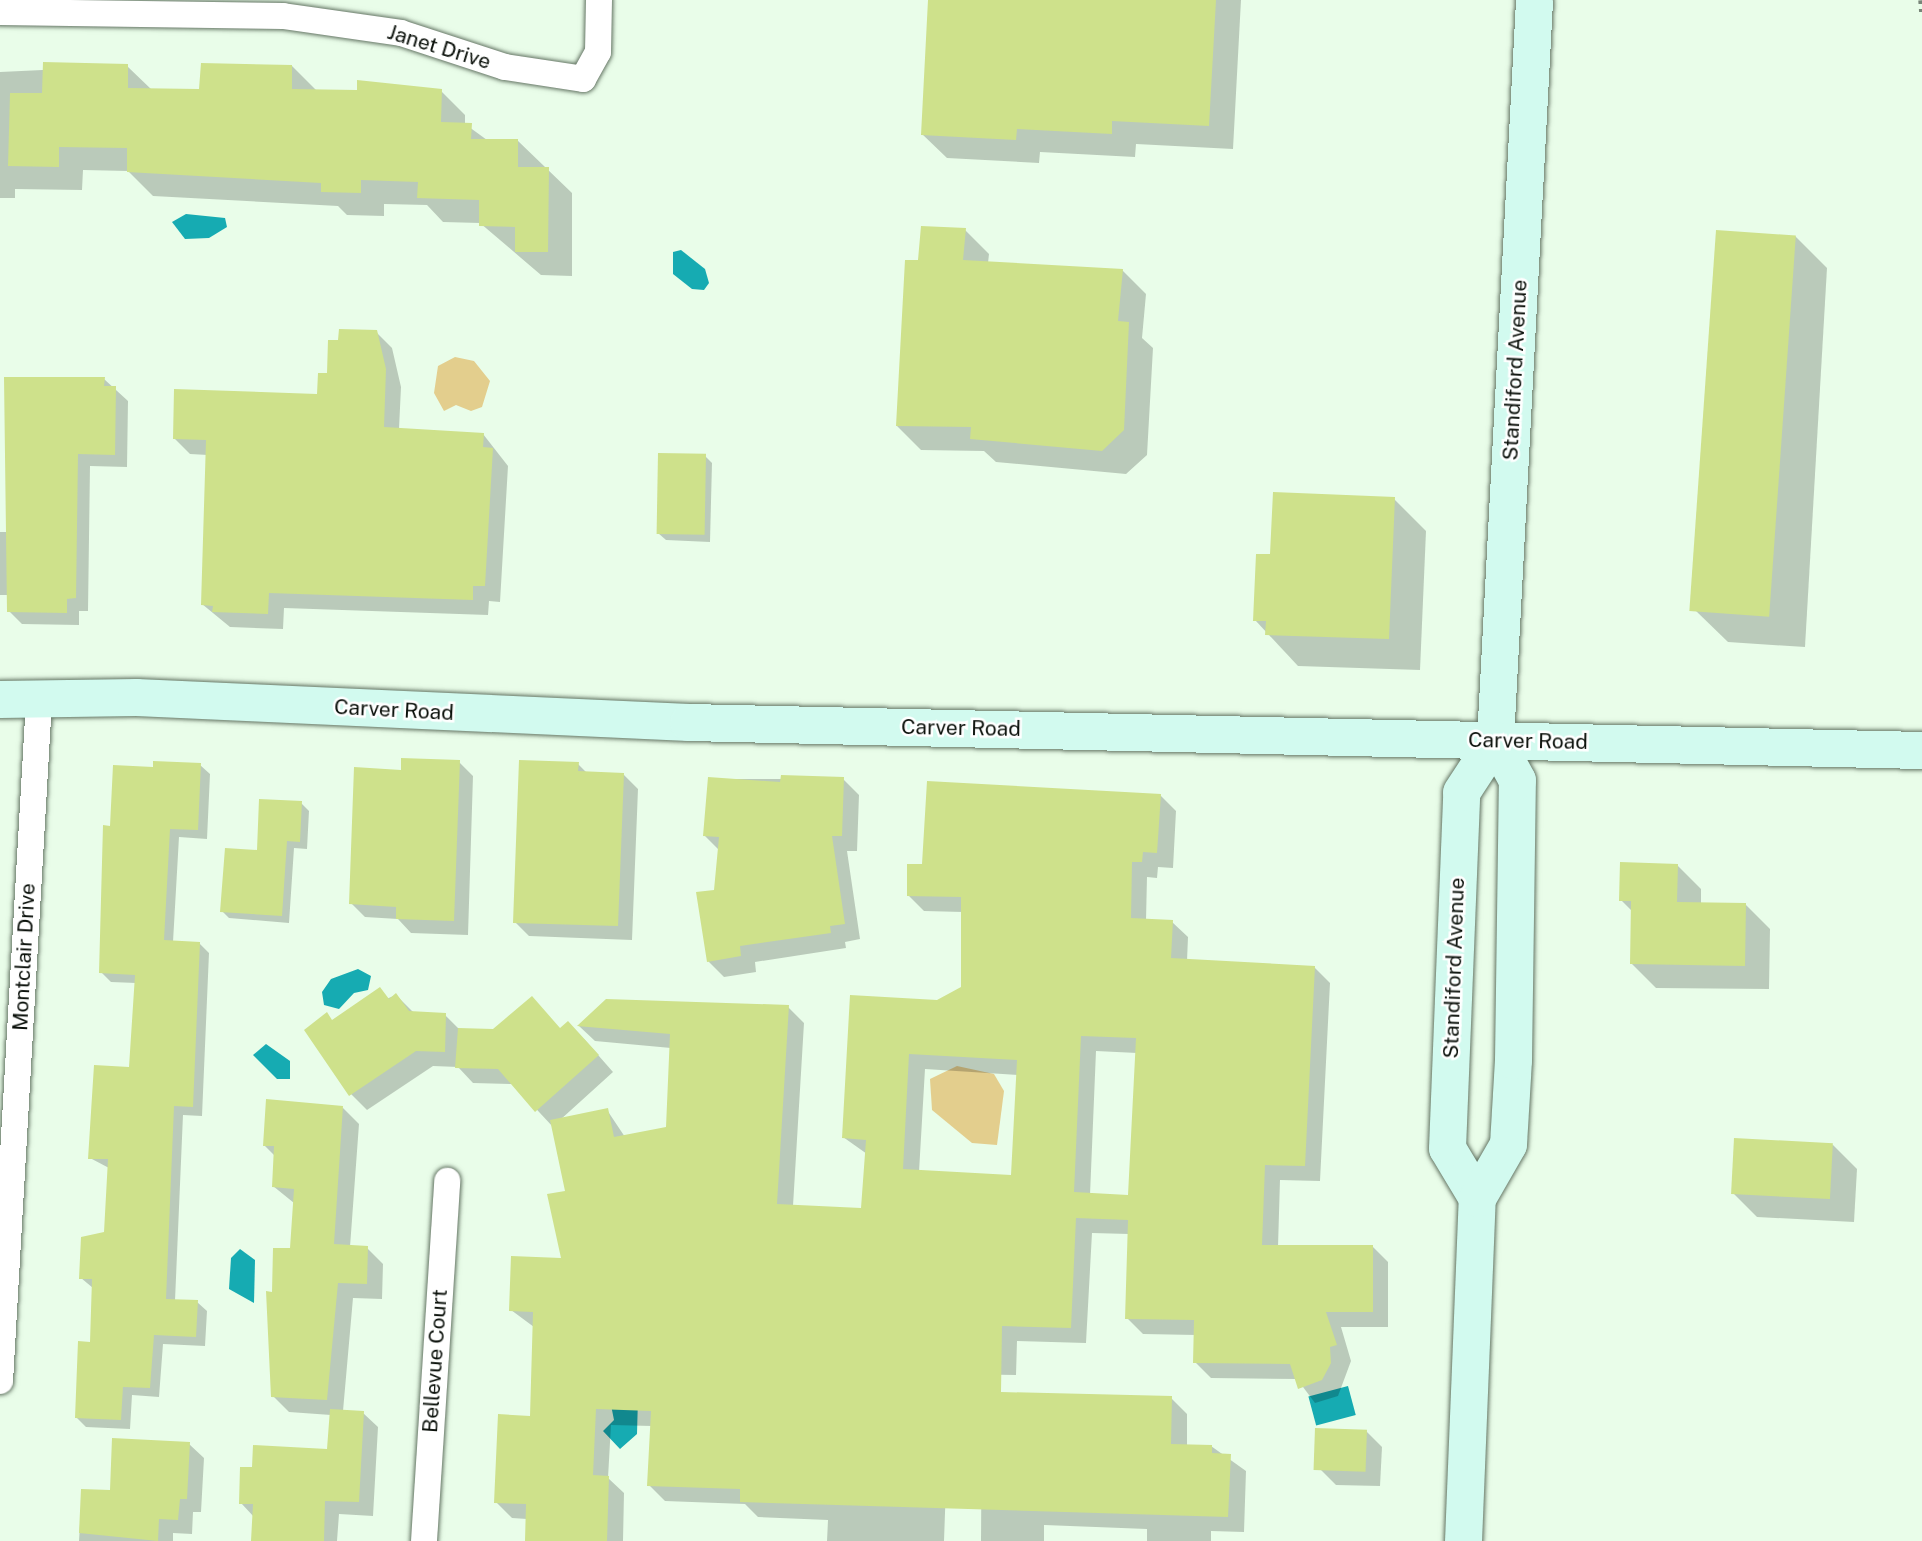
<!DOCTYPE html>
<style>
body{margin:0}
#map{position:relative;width:1922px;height:1541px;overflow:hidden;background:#e9fde9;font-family:"Public Sans",sans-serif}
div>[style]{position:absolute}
.green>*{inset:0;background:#e3ce8d}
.water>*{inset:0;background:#16abb2;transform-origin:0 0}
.shadow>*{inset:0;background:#0003}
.building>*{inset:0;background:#cee18b;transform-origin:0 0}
.path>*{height:4.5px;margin-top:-2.25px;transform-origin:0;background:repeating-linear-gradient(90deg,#788578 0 3.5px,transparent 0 8.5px)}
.roads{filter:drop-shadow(0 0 2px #657665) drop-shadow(0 0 2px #657665)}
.street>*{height:26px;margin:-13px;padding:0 13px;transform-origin:13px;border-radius:13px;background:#fff}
.secondary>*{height:37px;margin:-18.5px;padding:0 18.5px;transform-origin:18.5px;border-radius:18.5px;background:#d2faef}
span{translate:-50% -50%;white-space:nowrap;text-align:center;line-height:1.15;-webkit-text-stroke:5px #fff;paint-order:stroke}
.street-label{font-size:21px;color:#0a100a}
</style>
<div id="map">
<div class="green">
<i style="clip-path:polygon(455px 357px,474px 361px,490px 381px,482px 407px,471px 411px,456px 405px,444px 411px,434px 393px,438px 366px)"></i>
<i style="clip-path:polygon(957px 1066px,994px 1074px,1004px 1091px,997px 1145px,972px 1143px,932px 1110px,930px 1079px)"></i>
</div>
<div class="water">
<i style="clip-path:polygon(186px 214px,225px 218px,227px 227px,209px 238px,185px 239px,172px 222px)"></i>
<i style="clip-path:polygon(681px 250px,705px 269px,709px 283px,704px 290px,692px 289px,673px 274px,673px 252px)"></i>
<i style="clip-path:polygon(358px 969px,371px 976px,368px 990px,354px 993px,339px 1009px,324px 1005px,322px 992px,331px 979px)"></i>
<i style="clip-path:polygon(266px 1044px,290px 1061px,290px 1079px,277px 1079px,253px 1055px)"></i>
<i style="clip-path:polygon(240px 1249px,255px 1260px,254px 1303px,229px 1289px,231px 1258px)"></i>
<i style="left:1348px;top:1386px;width:30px;height:41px;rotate:75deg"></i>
<i style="clip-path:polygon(638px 1398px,637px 1434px,620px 1449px,603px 1431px,614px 1420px,611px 1405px)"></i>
</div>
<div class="shadow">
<i style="clip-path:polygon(930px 0,1241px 0,1233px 149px,1136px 144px,1135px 157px,1040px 152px,1039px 163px,947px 158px,922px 134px)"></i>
<i style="clip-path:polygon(127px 66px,152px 90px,201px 91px,292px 66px,317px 91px,358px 92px,359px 81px,441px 91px,465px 115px,465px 124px,487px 140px,517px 140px,572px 193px,572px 276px,541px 275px,480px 223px,443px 222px,427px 205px,384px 204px,384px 216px,347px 215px,338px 206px,153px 196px,128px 171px,83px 170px,82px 190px,15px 189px,15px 198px,0 198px,0 72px)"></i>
<i style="clip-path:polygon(965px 230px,989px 254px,988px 263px,1122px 270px,1146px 294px,1142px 338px,1153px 348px,1147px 455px,1126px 474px,996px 462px,984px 451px,921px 450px,897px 426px,920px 262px)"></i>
<i style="clip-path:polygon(1795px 236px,1827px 268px,1805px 647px,1728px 642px,1696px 611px)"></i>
<i style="clip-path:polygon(376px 332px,392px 348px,401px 387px,399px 429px,483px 434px,508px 466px,500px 602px,489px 601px,488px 615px,284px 608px,283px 629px,230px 627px,202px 604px,208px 455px,190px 454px,174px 438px,319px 396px,340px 342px)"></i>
<i style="clip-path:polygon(104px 379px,128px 401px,127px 467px,90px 466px,88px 611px,79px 611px,79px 625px,22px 624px,9px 611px,9px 595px,0 595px,0 532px,10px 532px)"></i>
<i style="clip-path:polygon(705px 456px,712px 463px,710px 542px,666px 540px,658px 533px)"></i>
<i style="clip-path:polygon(1394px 499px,1426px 531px,1420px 670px,1298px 666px,1255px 620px,1272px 556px)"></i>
<i style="clip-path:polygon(459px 762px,473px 776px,468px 935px,411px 933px,398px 919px,365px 917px,351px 903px,402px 772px)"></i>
<i style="clip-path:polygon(578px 764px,587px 773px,624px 775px,638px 789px,632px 940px,529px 936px,515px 922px)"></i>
<i style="clip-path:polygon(200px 765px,210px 774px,207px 839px,179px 837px,173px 942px,199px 943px,209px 953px,202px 1116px,183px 1115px,175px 1301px,197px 1302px,207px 1311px,205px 1346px,163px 1344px,159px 1397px,132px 1395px,130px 1429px,86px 1427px,76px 1417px,91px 1344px,93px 1288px,81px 1278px,106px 1233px,109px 1168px,90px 1158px,131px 1069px,136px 983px,111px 982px,101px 972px,112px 827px,154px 769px)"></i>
<i style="clip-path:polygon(709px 779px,843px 779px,859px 795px,857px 851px,847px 851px,860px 939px,845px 942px,846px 948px,755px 962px,756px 972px,724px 977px,708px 961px,719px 850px,705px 836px)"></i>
<i style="clip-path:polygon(evenodd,1160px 795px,1176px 811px,1173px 868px,1158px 867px,1157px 878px,1147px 877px,1146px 921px,1172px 922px,1188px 937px,1187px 961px,1314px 967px,1330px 983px,1320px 1181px,1280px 1180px,1278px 1247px,1372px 1246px,1388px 1262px,1388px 1327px,1341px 1327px,1351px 1361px,1338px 1396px,1315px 1403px,1297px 1379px,1211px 1378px,1195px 1362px,1196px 1335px,1143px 1334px,1127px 1318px,1129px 1234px,1092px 1233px,1086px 1343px,1017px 1341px,1016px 1375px,950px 1374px,944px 1541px,827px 1541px,828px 1520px,758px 1517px,745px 1504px,665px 1501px,649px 1485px,652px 1426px,611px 1425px,608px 1478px,624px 1493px,623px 1541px,526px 1541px,527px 1519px,512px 1518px,496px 1502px,532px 1418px,534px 1327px,511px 1310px,563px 1259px,567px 1192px,553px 1127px,513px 1084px,473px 1083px,458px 1067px,433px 1066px,367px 1110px,351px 1094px,333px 1021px,396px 995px,414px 1013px,445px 1015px,460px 1030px,561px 1030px,584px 1039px,613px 1072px,560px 1120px,607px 1110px,625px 1137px,667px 1129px,671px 1048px,595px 1041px,579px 1026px,788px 1007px,804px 1023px,793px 1206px,863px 1210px,867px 1154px,843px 1137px,937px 1001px,963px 988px,963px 912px,924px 911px,908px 895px,923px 866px,1160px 795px,1096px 1051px,1137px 1053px,1130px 1197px,1090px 1195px,1096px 1051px,1160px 795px,925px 1069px,1018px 1075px,1013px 1177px,919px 1172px,925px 1069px)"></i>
<i style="clip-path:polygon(301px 803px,309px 811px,307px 849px,294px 848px,289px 923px,229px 918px,222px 911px,259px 852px)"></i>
<i style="clip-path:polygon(1677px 865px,1701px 889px,1701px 904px,1746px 905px,1770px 929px,1769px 989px,1656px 988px,1632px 964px,1633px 912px,1621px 900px)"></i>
<i style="clip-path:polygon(343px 1108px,359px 1124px,350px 1247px,367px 1248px,383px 1264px,382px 1299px,353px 1298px,343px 1411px,363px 1413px,378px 1427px,373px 1516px,339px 1514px,337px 1541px,253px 1541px,254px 1517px,241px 1503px,254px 1469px,329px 1451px,331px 1415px,289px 1412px,273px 1396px,274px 1294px,291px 1250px,294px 1203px,273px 1186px,275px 1156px,264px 1145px)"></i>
<i style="clip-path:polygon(1833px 1145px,1857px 1169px,1854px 1222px,1757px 1217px,1733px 1193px)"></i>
<i style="clip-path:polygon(982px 1392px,1171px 1398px,1187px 1414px,1187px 1446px,1211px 1446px,1246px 1471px,1244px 1532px,1211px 1531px,1211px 1541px,1147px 1541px,1147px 1529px,1044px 1525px,1044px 1541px,981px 1541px)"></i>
<i style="clip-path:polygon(1366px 1431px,1382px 1447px,1380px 1486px,1336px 1485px,1320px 1469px)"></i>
<i style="clip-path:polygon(189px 1444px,204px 1458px,201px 1512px,193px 1512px,192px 1534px,173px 1533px,173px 1541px,79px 1541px,82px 1491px,111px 1492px)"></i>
</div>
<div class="building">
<i style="clip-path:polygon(928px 0,1216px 0,1209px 126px,1112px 121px,1112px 134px,1017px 129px,1016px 140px,921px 135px)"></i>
<i style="clip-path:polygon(43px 62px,128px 64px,128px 88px,199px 89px,201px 63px,292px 65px,292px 89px,357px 90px,357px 80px,442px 89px,441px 122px,472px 123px,471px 139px,518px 139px,518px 167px,549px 167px,548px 252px,515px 252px,515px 227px,479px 226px,479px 200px,417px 198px,418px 182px,361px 180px,361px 193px,321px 192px,321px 183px,127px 172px,127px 148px,59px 147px,59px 167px,8px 166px,10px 93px,42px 93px)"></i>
<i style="clip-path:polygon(921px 226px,966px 228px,963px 260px,1123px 269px,1118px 321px,1129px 322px,1124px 430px,1102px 451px,970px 439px,971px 427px,896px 426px,905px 260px,918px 260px)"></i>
<i style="left:1716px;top:230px;width:80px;height:382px;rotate:4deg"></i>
<i style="clip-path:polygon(339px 329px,377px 330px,386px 369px,384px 427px,484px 433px,483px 447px,493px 448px,485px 586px,473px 586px,473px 600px,269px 593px,268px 614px,212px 612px,213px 606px,201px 605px,206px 440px,173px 439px,174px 389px,317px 394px,318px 373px,327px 373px,328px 340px,338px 340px)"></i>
<i style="clip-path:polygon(4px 377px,105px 377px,104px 386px,116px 386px,115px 455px,78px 454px,76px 598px,67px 599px,67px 613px,7px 612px)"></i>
<i style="left:658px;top:453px;width:48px;height:81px;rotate:1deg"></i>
<i style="clip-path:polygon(1273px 492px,1395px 497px,1389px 639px,1265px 635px,1266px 621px,1253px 621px,1256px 554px,1270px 554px)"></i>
<i style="clip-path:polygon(401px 758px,460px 760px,454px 921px,396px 919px,396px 907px,349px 904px,354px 767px,401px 770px)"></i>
<i style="clip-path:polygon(519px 760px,579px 762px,578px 771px,624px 773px,618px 926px,513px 923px)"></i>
<i style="clip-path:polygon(153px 761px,201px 763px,198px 830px,170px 829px,164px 940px,200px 942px,193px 1107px,174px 1106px,166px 1299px,198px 1300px,196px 1337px,154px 1335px,150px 1388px,123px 1387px,121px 1420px,75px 1418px,78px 1341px,90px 1342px,92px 1279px,79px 1279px,81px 1237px,104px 1232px,108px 1159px,88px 1159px,94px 1065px,129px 1067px,135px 975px,99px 973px,103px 825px,110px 826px,113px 765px,153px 767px)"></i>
<i style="clip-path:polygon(781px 775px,844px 777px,842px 836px,832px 836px,845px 924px,830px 926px,831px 933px,740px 946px,741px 956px,707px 962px,696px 892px,714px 890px,719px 837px,703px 836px,708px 777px,780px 782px)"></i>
<i style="clip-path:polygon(evenodd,927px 781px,1161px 794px,1157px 853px,1143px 852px,1142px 862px,1132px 862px,1131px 918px,1173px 920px,1171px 958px,1315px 966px,1305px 1166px,1265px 1165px,1262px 1245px,1373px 1245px,1373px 1312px,1326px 1312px,1337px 1345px,1330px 1347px,1331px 1363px,1322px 1380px,1298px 1389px,1290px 1364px,1193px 1363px,1194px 1320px,1125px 1319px,1128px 1220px,1076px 1218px,1071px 1328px,1002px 1326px,1001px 1392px,1172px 1396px,1171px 1444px,1212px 1445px,1212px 1453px,1231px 1454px,1228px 1517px,740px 1502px,740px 1489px,647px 1486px,651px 1411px,596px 1409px,593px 1475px,609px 1476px,607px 1541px,525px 1541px,526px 1504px,494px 1503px,498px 1414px,530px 1416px,533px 1312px,509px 1311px,511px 1256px,561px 1258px,547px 1194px,565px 1191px,550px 1120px,608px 1108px,614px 1137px,666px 1127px,670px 1034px,577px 1026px,606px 999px,789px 1005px,777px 1204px,861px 1208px,866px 1140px,842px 1138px,850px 995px,937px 1000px,961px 987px,961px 897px,907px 896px,907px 864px,922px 864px,927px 781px,1081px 1036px,1136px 1038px,1128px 1195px,1074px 1192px,1081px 1036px,927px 781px,909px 1054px,1017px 1060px,1011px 1175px,903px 1169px,909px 1054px)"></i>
<i style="clip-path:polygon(259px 799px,302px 801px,300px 842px,287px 841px,282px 916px,220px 912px,225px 848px,257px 850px)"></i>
<i style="clip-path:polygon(1620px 862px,1678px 864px,1677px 902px,1746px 903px,1745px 966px,1630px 964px,1631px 901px,1619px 901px)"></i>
<i style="clip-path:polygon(380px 987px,389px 999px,396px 993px,409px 1011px,446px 1013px,445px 1052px,416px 1051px,349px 1096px,304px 1030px,327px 1012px,332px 1020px)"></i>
<i style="clip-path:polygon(532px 996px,560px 1028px,568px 1021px,599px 1055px,535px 1112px,498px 1069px,455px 1068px,458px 1028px,493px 1029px)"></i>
<i style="clip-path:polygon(266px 1099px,343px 1106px,334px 1244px,368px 1246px,367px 1284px,338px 1283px,327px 1400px,271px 1397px,266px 1291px,272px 1292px,273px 1248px,290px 1248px,294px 1189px,272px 1187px,274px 1146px,263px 1146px)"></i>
<i style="left:1734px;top:1138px;width:99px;height:56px;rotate:3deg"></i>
<i style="clip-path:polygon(330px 1409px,364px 1411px,359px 1502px,325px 1501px,324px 1541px,251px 1541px,253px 1504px,239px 1504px,240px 1467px,252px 1467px,253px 1445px,327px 1449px)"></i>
<i style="left:1315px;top:1428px;width:52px;height:42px;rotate:2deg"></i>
<i style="clip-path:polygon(112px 1438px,190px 1442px,187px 1499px,180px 1499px,178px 1520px,159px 1519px,158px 1541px,79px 1533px,81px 1489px,110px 1490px)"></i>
</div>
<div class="path">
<i style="left:1921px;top:0;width:15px;rotate:86deg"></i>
</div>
<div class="roads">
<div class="street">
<i style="left:0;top:12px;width:283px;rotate:0.8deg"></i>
<i style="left:283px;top:16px;width:119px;rotate:8.2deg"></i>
<i style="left:401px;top:33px;width:109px;rotate:18.1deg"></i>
<i style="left:505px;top:67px;width:79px;rotate:8.7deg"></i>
<i style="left:583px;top:79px;width:31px;rotate:-61deg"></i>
<i style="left:598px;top:52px;width:52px;rotate:-88.9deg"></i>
<i style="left:0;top:1381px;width:682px;rotate:-86.72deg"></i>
<i style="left:424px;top:1541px;width:361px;rotate:-86.3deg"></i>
</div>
<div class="secondary">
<i style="left:0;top:699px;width:136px;rotate:-0.8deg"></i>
<i style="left:136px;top:697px;width:553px;rotate:2.59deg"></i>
<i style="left:688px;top:722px;width:1234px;rotate:1.3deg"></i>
<i style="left:1477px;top:1198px;width:58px;rotate:-121deg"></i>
<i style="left:1447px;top:1148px;width:356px;rotate:-87.7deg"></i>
<i style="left:1461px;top:792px;width:62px;rotate:-56.8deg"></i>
<i style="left:1495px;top:740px;width:741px;rotate:-86.98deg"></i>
<i style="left:1463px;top:1541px;width:343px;rotate:-87.7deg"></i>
<i style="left:1477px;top:1198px;width:62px;rotate:-60.1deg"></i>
<i style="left:1508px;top:1144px;width:84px;rotate:-86.6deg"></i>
<i style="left:1513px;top:1060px;width:280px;rotate:-89.2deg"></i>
<i style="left:1517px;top:780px;width:46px;rotate:-118.8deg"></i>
</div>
</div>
<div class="street-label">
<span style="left:439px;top:47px;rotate:17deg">Janet Drive</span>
<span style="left:1515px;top:370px;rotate:-87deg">Standiford Avenue</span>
<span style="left:394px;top:710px;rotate:3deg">Carver Road</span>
<span style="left:961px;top:728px;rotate:1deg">Carver Road</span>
<span style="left:1528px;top:741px;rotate:1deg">Carver Road</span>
<span style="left:24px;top:957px;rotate:-87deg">Montclair Drive</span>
<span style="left:1454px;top:968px;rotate:-88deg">Standiford Avenue</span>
<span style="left:435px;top:1361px;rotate:-86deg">Bellevue Court</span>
</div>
</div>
